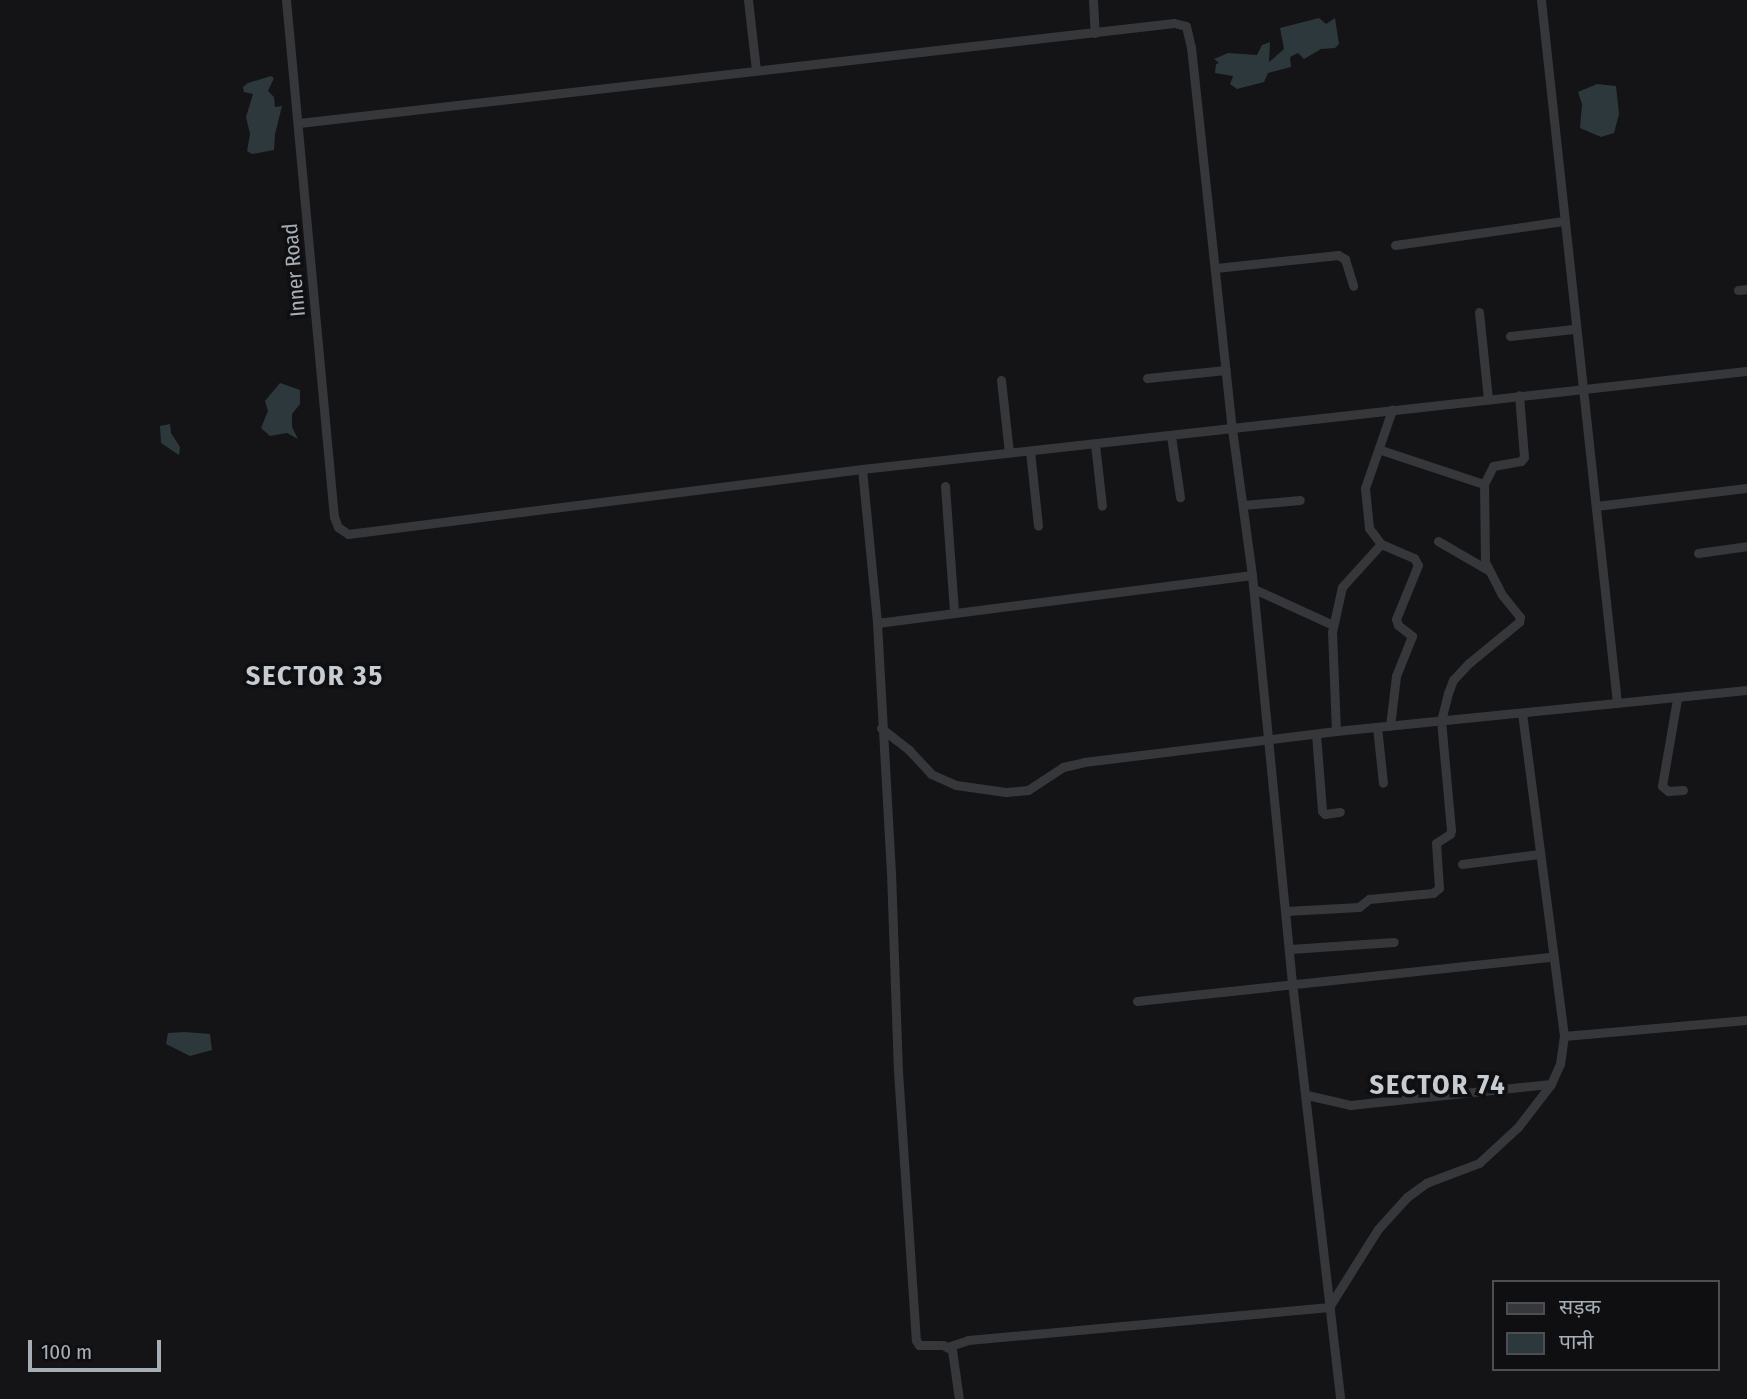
<!DOCTYPE html>
<meta charset="utf-8">
<style>
body{margin:0}
#map{position:relative;width:1747px;height:1399px;overflow:hidden;background:#141416;font-family:"Fira Sans Condensed","Noto Sans Devanagari",sans-serif}
div>[style]{position:absolute}
.water>*{inset:0;background:#2c383b}
.street>*{height:9px;margin:-4.5px;padding:0 4.5px;transform-origin:4.5px;border-radius:4.5px;background:#35373b}
span{translate:-50% -50%;white-space:nowrap;text-align:center;line-height:1.15;-webkit-text-stroke:7px #0f0f11;paint-order:stroke}
.street-label{font-size:21px;color:#a6aeb6}
.district-label{font-size:28px;color:#c7ccd2;font-weight:700;letter-spacing:2px}
.legend{position:absolute;left:1492px;top:1280px;width:228px;height:91px;box-sizing:border-box;background:#0f0f11;border:2px solid #4b4f53;margin:0;padding:9px 12px;list-style:none;font-size:21px;color:#a6aeb6}
.legend li{display:flex;align-items:center;gap:14px;height:35px}
.legend b{width:35px;border:2px solid #4b4f53}
.scale{position:absolute;left:28px;top:1340px;width:133px;height:32px;box-sizing:border-box;border:4px solid #a6aeb6;border-top:0;padding-left:9px;font-size:21px;line-height:24px;white-space:nowrap;color:#a6aeb6;-webkit-text-stroke:5px #0f0f11;paint-order:stroke}
</style>
<div id="map">
<div class="water">
<i style="clip-path:polygon(1319px 18px,1326px 24px,1335px 18px,1339px 44px,1335px 48px,1321px 49px,1304px 59px,1298px 53px,1290px 57px,1291px 67px,1268px 73px,1264px 82px,1237px 89px,1230px 84px,1233px 76px,1215px 73px,1216px 64px,1219px 63px,1214px 59px,1228px 53px,1257px 55px,1262px 45px,1270px 42px,1269px 62px,1284px 49px,1280px 28px)"></i>
<i style="clip-path:polygon(271px 76px,274px 78px,268px 91px,274px 97px,275px 107px,282px 106px,275px 134px,274px 150px,252px 154px,247px 151px,250px 134px,246px 117px,253px 94px,244px 92px,243px 87px,248px 83px)"></i>
<i style="clip-path:polygon(1597px 84px,1616px 86px,1619px 114px,1614px 133px,1601px 137px,1580px 128px,1582px 104px,1578px 92px)"></i>
<i style="clip-path:polygon(280px 383px,300px 390px,300px 404px,292px 414px,292px 427px,298px 439px,287px 433px,270px 436px,261px 428px,268px 411px,265px 401px)"></i>
<i style="clip-path:polygon(170px 424px,171px 433px,180px 447px,179px 455px,161px 443px,160px 426px)"></i>
<i style="clip-path:polygon(185px 1032px,210px 1034px,212px 1050px,190px 1056px,166px 1044px,168px 1033px)"></i>
</div>
<div class="street">
<i style="left:286px;top:0;width:519px;rotate:84.7deg"></i>
<i style="left:334px;top:517px;width:11px;rotate:68deg"></i>
<i style="left:338px;top:527px;width:12px;rotate:35deg"></i>
<i style="left:348px;top:534px;width:518px;rotate:-7.21deg"></i>
<i style="left:862px;top:469px;width:890px;rotate:-6.32deg"></i>
<i style="left:748px;top:0;width:70px;rotate:83.5deg"></i>
<i style="left:1093px;top:0;width:33px;rotate:87deg"></i>
<i style="left:1541px;top:0;width:707px;rotate:83.83deg"></i>
<i style="left:299px;top:123px;width:881px;rotate:-6.52deg"></i>
<i style="left:1174px;top:23px;width:12px;rotate:14deg"></i>
<i style="left:1186px;top:26px;width:22px;rotate:77deg"></i>
<i style="left:1191px;top:47px;width:384px;rotate:83.9deg"></i>
<i style="left:1232px;top:429px;width:147px;rotate:82.2deg"></i>
<i style="left:1252px;top:575px;width:409px;rotate:84.4deg"></i>
<i style="left:1292px;top:982px;width:420px;rotate:83.4deg"></i>
<i style="left:1395px;top:245px;width:170px;rotate:-8.1deg"></i>
<i style="left:1216px;top:268px;width:123px;rotate:-6.1deg"></i>
<i style="left:1338px;top:255px;width:8px;rotate:30deg"></i>
<i style="left:1345px;top:259px;width:28px;rotate:73deg"></i>
<i style="left:1738px;top:290px;width:9px;rotate:-6deg"></i>
<i style="left:1479px;top:312px;width:87px;rotate:84.1deg"></i>
<i style="left:1510px;top:336px;width:64px;rotate:-6.2deg"></i>
<i style="left:1147px;top:378px;width:79px;rotate:-5.8deg"></i>
<i style="left:1001px;top:380px;width:73px;rotate:83.7deg"></i>
<i style="left:1171px;top:436px;width:62px;rotate:81.6deg"></i>
<i style="left:1095px;top:444px;width:62px;rotate:83.6deg"></i>
<i style="left:1381px;top:450px;width:108px;rotate:18.3deg"></i>
<i style="left:1030px;top:451px;width:75px;rotate:83.9deg"></i>
<i style="left:862px;top:469px;width:155px;rotate:84.4deg"></i>
<i style="left:877px;top:623px;width:249px;rotate:86.8deg"></i>
<i style="left:891px;top:872px;width:199px;rotate:88deg"></i>
<i style="left:898px;top:1071px;width:270px;rotate:86.2deg"></i>
<i style="left:916px;top:1340px;width:6px;rotate:59deg"></i>
<i style="left:919px;top:1345px;width:24px"></i>
<i style="left:943px;top:1345px;width:10px;rotate:29deg"></i>
<i style="left:952px;top:1350px;width:49px;rotate:81.9deg"></i>
<i style="left:945px;top:486px;width:127px;rotate:85.9deg"></i>
<i style="left:1243px;top:505px;width:57px;rotate:-5deg"></i>
<i style="left:1596px;top:506px;width:152px;rotate:-6.8deg"></i>
<i style="left:1438px;top:541px;width:58px;rotate:30.1deg"></i>
<i style="left:1381px;top:544px;width:36px;rotate:23deg"></i>
<i style="left:1414px;top:558px;width:8px;rotate:60deg"></i>
<i style="left:1418px;top:565px;width:58px;rotate:112.2deg"></i>
<i style="left:1396px;top:619px;width:6px;rotate:72deg"></i>
<i style="left:1398px;top:625px;width:18px;rotate:38deg"></i>
<i style="left:1412px;top:636px;width:43px;rotate:111.8deg"></i>
<i style="left:1396px;top:676px;width:50px;rotate:96.8deg"></i>
<i style="left:1698px;top:553px;width:49px;rotate:-8.1deg"></i>
<i style="left:1254px;top:589px;width:87px;rotate:24.5deg"></i>
<i style="left:877px;top:623px;width:378px;rotate:-7.3deg"></i>
<i style="left:1677px;top:699px;width:88px;rotate:99.8deg"></i>
<i style="left:1662px;top:786px;width:8px;rotate:40deg"></i>
<i style="left:1668px;top:791px;width:15px;rotate:-4deg"></i>
<i style="left:1377px;top:727px;width:56px;rotate:83.9deg"></i>
<i style="left:881px;top:728px;width:36px;rotate:38deg"></i>
<i style="left:909px;top:750px;width:33px;rotate:47deg"></i>
<i style="left:931px;top:774px;width:27px;rotate:24deg"></i>
<i style="left:956px;top:785px;width:50px;rotate:8deg"></i>
<i style="left:1006px;top:792px;width:22px;rotate:-5deg"></i>
<i style="left:1028px;top:790px;width:42px;rotate:-33.3deg"></i>
<i style="left:1063px;top:767px;width:22px;rotate:-13deg"></i>
<i style="left:1084px;top:762px;width:254px;rotate:-7deg"></i>
<i style="left:1336px;top:731px;width:413px;rotate:-5.7deg"></i>
<i style="left:1336px;top:731px;width:99px;rotate:-92.3deg"></i>
<i style="left:1332px;top:632px;width:46px;rotate:-77.5deg"></i>
<i style="left:1342px;top:587px;width:58px;rotate:-47.8deg"></i>
<i style="left:1381px;top:544px;width:20px;rotate:-127deg"></i>
<i style="left:1369px;top:528px;width:40px;rotate:-95.7deg"></i>
<i style="left:1365px;top:488px;width:83px;rotate:-70.9deg"></i>
<i style="left:1316px;top:734px;width:77px;rotate:85.5deg"></i>
<i style="left:1322px;top:811px;width:4px;rotate:45deg"></i>
<i style="left:1325px;top:814px;width:15px;rotate:-8deg"></i>
<i style="left:1462px;top:864px;width:78px;rotate:-7.4deg"></i>
<i style="left:1286px;top:911px;width:73px;rotate:-3.1deg"></i>
<i style="left:1359px;top:907px;width:13px;rotate:-39deg"></i>
<i style="left:1369px;top:899px;width:64px;rotate:-5.4deg"></i>
<i style="left:1433px;top:893px;width:8px;rotate:-40deg"></i>
<i style="left:1439px;top:888px;width:45px;rotate:-93.8deg"></i>
<i style="left:1436px;top:843px;width:17px;rotate:-33deg"></i>
<i style="left:1450px;top:834px;width:4px;rotate:-76deg"></i>
<i style="left:1451px;top:830px;width:109px;rotate:-95.2deg"></i>
<i style="left:1441px;top:721px;width:29px;rotate:-76deg"></i>
<i style="left:1448px;top:693px;width:14px;rotate:-69deg"></i>
<i style="left:1453px;top:680px;width:23px;rotate:-47deg"></i>
<i style="left:1469px;top:663px;width:65px;rotate:-39.4deg"></i>
<i style="left:1519px;top:622px;width:5px;rotate:-79deg"></i>
<i style="left:1520px;top:617px;width:28px;rotate:-129deg"></i>
<i style="left:1502px;top:595px;width:37px;rotate:-117deg"></i>
<i style="left:1485px;top:562px;width:78px;rotate:-90.7deg"></i>
<i style="left:1484px;top:484px;width:20px;rotate:-63deg"></i>
<i style="left:1493px;top:466px;width:28px;rotate:-10deg"></i>
<i style="left:1521px;top:461px;width:5px;rotate:-53deg"></i>
<i style="left:1524px;top:457px;width:62px;rotate:-94.6deg"></i>
<i style="left:1290px;top:949px;width:104px;rotate:-3.9deg"></i>
<i style="left:1137px;top:1001px;width:417px;rotate:-6.1deg"></i>
<i style="left:1564px;top:1036px;width:184px;rotate:-5deg"></i>
<i style="left:1307px;top:1095px;width:44px;rotate:13.1deg"></i>
<i style="left:1350px;top:1105px;width:202px;rotate:-6deg"></i>
<i style="left:947px;top:1347px;width:22px;rotate:-18deg"></i>
<i style="left:968px;top:1340px;width:363px;rotate:-5.2deg"></i>
<i style="left:1329px;top:1307px;width:92px;rotate:-57.9deg"></i>
<i style="left:1378px;top:1229px;width:43px;rotate:-47.8deg"></i>
<i style="left:1407px;top:1197px;width:24px;rotate:-36deg"></i>
<i style="left:1426px;top:1183px;width:57px;rotate:-20.7deg"></i>
<i style="left:1479px;top:1163px;width:53px;rotate:-42.7deg"></i>
<i style="left:1518px;top:1127px;width:54px;rotate:-52.5deg"></i>
<i style="left:1551px;top:1084px;width:22px;rotate:-66deg"></i>
<i style="left:1560px;top:1064px;width:28px;rotate:-82deg"></i>
<i style="left:1564px;top:1036px;width:326px;rotate:-97.4deg"></i>
</div>
<div class="street-label">
<span style="left:294px;top:270px;rotate:-95deg">Inner Road</span>
</div>
<div class="district-label">
<span style="left:315px;top:676px">SECTOR 35</span>
<span style="left:1438px;top:1085px">SECTOR 74</span>
</div>
<ul class="legend">
<li><b style="height:9px;background:#35373b"></b>सड़क</li>
<li><b style="height:19px;background:#2c383b"></b>पानी</li>
</ul>
<div class="scale">100 m</div>
</div>
